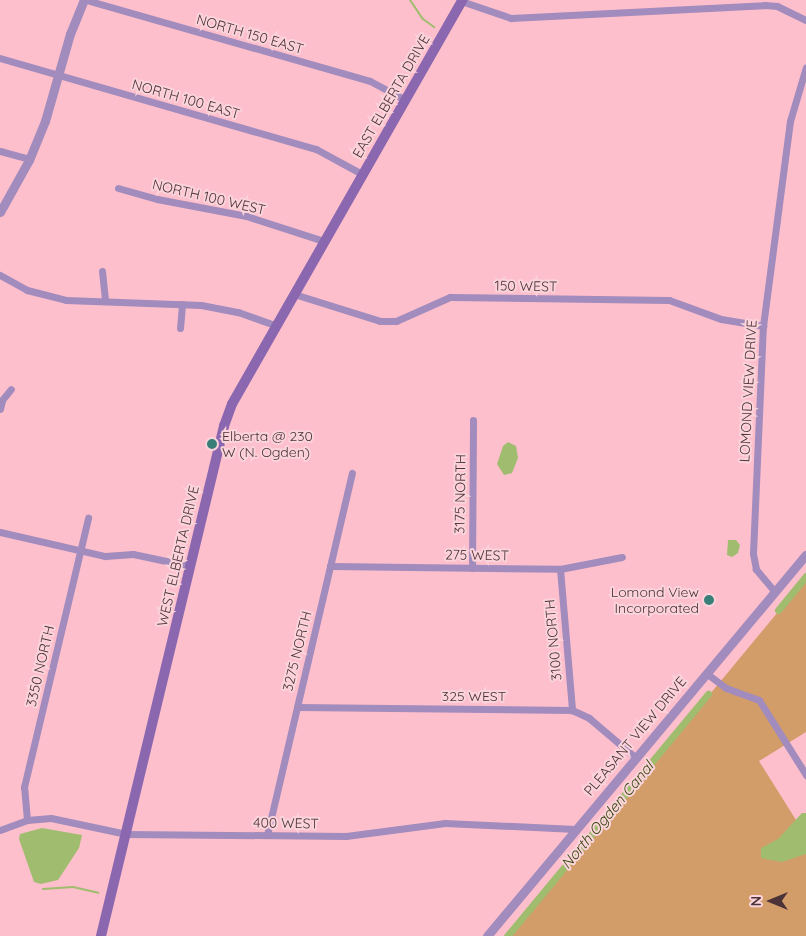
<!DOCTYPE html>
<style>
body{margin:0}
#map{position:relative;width:806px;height:936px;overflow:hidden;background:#febfcc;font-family:Quicksand,sans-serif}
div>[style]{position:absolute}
.green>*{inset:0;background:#d29d69}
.water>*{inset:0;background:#a0bc6f}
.stream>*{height:2px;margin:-1px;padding:0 1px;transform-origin:1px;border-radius:1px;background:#a0bc6f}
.canal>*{height:7px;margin:-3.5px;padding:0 3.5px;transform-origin:3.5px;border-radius:3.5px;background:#a0bc6f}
.minor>*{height:7px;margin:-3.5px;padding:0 3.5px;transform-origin:3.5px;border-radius:3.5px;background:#a28bbd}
.tertiary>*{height:9px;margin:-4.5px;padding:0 4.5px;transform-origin:4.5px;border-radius:4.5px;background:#a28bbd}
.secondary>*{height:10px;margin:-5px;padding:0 5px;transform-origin:5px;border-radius:5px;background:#8a67af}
.dots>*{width:14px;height:14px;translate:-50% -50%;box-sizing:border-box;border:2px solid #fbd4db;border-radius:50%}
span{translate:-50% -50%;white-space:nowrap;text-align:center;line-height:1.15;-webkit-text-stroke:4px #fbd4db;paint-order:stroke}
.street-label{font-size:14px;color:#4c3338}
.poi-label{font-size:14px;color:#4c3338}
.left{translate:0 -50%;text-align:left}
.right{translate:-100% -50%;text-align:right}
.water-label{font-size:15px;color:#33450b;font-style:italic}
.north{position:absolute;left:746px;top:876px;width:50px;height:50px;-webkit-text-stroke:4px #fbd4db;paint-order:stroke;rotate:270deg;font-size:14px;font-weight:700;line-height:20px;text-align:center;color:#4c3338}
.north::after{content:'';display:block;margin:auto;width:18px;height:22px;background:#4c3338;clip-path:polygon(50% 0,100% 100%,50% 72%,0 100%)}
</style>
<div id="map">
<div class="green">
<i style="clip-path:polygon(806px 578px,806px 732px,759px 761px,806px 836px,806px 936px,510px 936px)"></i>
</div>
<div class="water">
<i style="clip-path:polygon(508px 442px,516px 446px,518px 458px,512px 473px,504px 475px,497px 464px,503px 446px)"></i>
<i style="clip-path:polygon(728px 540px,736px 540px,740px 545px,738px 553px,732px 557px,727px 555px)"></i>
<i style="clip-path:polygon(802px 813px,806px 813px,806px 854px,782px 862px,761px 858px,761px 848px,778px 839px)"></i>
<i style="clip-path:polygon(42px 828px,82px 835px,79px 848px,58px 880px,41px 884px,34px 882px,19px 839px,20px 834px)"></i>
</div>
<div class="stream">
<i style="left:410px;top:0;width:23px;rotate:56deg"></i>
<i style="left:423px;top:19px;width:14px;rotate:36deg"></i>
<i style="left:43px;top:889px;width:30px;rotate:-4deg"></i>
<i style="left:73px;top:887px;width:26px;rotate:13deg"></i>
</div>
<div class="canal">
<i style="left:778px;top:610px;width:44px;rotate:-50.5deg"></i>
<i style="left:507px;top:936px;width:315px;rotate:-50.3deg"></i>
</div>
<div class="minor">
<i style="left:86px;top:0;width:295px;rotate:15.9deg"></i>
<i style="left:370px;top:81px;width:38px;rotate:28deg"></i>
<i style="left:461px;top:1px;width:53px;rotate:18.8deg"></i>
<i style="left:511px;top:18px;width:254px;rotate:-2.9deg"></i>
<i style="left:765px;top:5px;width:12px;rotate:5deg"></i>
<i style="left:777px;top:6px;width:32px;rotate:26deg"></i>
<i style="left:0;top:58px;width:329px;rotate:16.1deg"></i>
<i style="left:316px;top:149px;width:52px;rotate:28.5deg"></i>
<i style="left:0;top:151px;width:31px;rotate:15deg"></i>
<i style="left:118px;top:188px;width:41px;rotate:15.8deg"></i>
<i style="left:157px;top:199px;width:91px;rotate:10.8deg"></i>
<i style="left:246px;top:216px;width:82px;rotate:17.8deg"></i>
<i style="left:102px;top:271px;width:29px;rotate:84deg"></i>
<i style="left:0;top:275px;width:31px;rotate:29deg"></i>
<i style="left:27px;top:290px;width:40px;rotate:14.4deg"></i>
<i style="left:66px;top:300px;width:135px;rotate:2.1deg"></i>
<i style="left:201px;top:305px;width:38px;rotate:11deg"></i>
<i style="left:238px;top:312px;width:41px;rotate:19.7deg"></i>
<i style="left:294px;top:294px;width:90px;rotate:17.4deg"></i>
<i style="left:380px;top:321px;width:16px"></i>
<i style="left:396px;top:321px;width:59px;rotate:-24deg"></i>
<i style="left:450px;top:297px;width:219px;rotate:0.8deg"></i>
<i style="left:669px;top:300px;width:55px;rotate:20.1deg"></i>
<i style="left:721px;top:319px;width:43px;rotate:9.5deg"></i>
<i style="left:180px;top:328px;width:24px;rotate:-85deg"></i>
<i style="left:0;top:409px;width:9px;rotate:-77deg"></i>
<i style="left:2px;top:400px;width:14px;rotate:-51deg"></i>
<i style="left:0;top:532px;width:108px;rotate:12.9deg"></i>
<i style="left:105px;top:556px;width:28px;rotate:-4deg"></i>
<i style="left:133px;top:554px;width:58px;rotate:11.9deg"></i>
<i style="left:330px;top:566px;width:230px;rotate:0.7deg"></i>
<i style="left:560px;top:569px;width:63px;rotate:-11deg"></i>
<i style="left:472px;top:568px;width:148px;rotate:-89.6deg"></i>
<i style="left:560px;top:569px;width:142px;rotate:85.1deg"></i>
<i style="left:775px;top:592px;width:30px;rotate:-130deg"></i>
<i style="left:756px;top:569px;width:16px;rotate:-101deg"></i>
<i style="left:753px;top:553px;width:227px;rotate:-87.5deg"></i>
<i style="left:763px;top:326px;width:207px;rotate:-82.5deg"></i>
<i style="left:790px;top:121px;width:56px;rotate:-73.5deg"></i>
<i style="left:706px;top:673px;width:25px;rotate:37deg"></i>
<i style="left:726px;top:688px;width:35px;rotate:20deg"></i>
<i style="left:759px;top:700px;width:89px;rotate:57.9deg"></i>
<i style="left:297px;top:707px;width:275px;rotate:0.6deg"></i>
<i style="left:572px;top:710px;width:19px;rotate:25deg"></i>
<i style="left:589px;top:718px;width:60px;rotate:40.3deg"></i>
<i style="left:27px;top:820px;width:33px;rotate:-95deg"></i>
<i style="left:24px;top:787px;width:277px;rotate:-76.6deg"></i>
<i style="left:0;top:830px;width:29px;rotate:-20deg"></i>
<i style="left:27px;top:820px;width:24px;rotate:-5deg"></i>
<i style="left:51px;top:818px;width:77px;rotate:12deg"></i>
<i style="left:126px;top:834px;width:220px;rotate:0.5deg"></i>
<i style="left:346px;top:836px;width:100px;rotate:-7.5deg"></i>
<i style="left:445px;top:823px;width:130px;rotate:2.6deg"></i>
<i style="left:267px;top:835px;width:372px;rotate:-76.8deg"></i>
</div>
<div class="tertiary">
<i style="left:0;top:212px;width:60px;rotate:-60.9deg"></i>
<i style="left:29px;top:160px;width:42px;rotate:-67.7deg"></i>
<i style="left:45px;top:121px;width:91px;rotate:-74deg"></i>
<i style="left:70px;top:34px;width:37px;rotate:-68deg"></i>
<i style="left:487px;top:936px;width:497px;rotate:-50.1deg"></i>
</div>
<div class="secondary">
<i style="left:101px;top:936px;width:525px;rotate:-76.44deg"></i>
<i style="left:224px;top:426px;width:23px;rotate:-70deg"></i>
<i style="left:232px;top:404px;width:465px;rotate:-60.3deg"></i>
</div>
<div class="dots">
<i style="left:212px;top:444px;background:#397f78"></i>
<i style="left:709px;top:600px;background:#397f78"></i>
</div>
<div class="street-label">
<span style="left:250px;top:34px;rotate:16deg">NORTH 150 EAST</span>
<span style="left:391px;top:96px;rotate:-60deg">EAST ELBERTA DRIVE</span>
<span style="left:186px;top:99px;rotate:16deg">NORTH 100 EAST</span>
<span style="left:209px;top:197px;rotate:13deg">NORTH 100 WEST</span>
<span style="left:526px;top:286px;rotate:1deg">150 WEST</span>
<span style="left:748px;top:391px;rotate:-87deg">LOMOND VIEW DRIVE</span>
<span style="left:460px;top:494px;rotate:-89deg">3175 NORTH</span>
<span style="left:477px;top:555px;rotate:1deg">275 WEST</span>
<span style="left:178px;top:556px;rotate:-77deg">WEST ELBERTA DRIVE</span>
<span style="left:553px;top:640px;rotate:-95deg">3100 NORTH</span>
<span style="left:297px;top:651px;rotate:-76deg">3275 NORTH</span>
<span style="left:40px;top:666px;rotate:-77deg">3350 NORTH</span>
<span style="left:474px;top:696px">325 WEST</span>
<span style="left:635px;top:736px;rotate:-50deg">PLEASANT VIEW DRIVE</span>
<span style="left:286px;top:823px;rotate:1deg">400 WEST</span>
</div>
<div class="poi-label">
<span class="left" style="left:222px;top:444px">Elberta @ 230<br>W (N. Ogden)</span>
<span class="right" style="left:699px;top:600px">Lomond View<br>Incorporated</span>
</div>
<div class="water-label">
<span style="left:607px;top:815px;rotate:-50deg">North Ogden Canal</span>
</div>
<div class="north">N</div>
</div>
